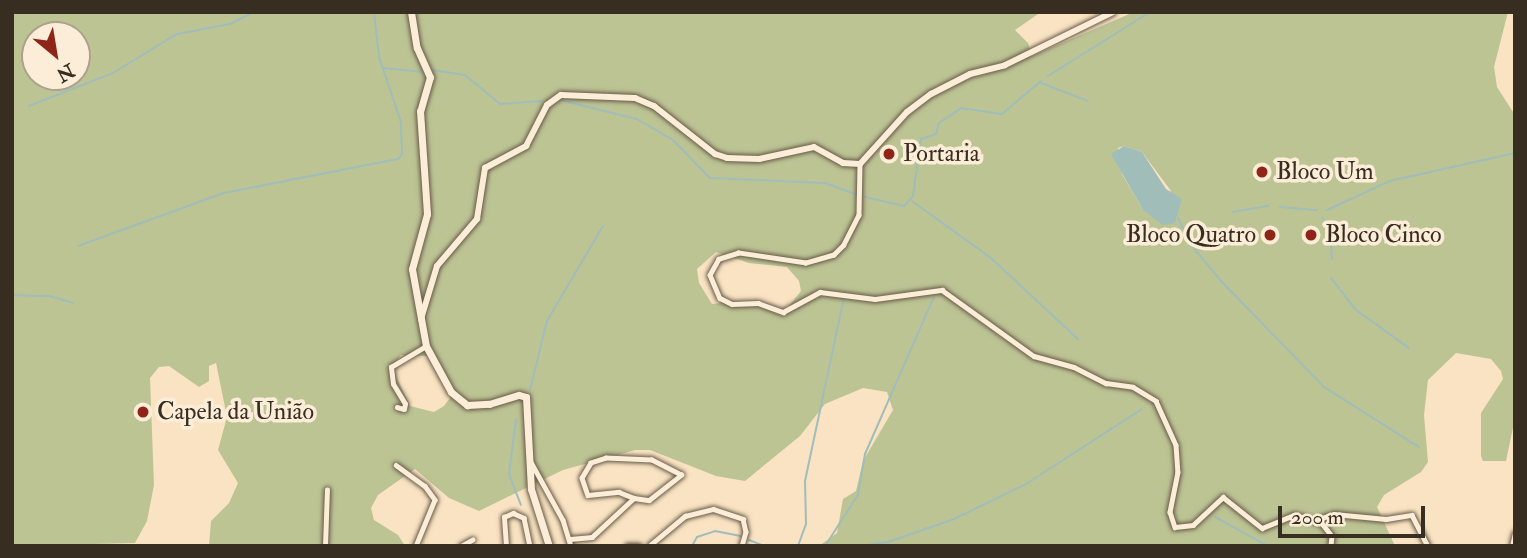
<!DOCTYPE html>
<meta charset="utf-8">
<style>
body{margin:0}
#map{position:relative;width:1527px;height:558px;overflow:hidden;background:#f9e3c2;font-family:"IM FELL Double Pica",serif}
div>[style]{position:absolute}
.green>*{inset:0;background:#bcc494}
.water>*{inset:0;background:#a0bdba}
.stream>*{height:2px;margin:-1px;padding:0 1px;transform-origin:1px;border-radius:1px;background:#a0bdba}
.roads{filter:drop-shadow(0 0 2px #685a48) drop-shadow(0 0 2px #685a48)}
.minor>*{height:4.5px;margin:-2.25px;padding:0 2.25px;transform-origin:2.25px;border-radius:2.25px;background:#fbedd7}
.tertiary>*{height:6px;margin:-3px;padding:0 3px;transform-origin:3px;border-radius:3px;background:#fbedd7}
.secondary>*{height:7px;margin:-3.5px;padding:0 3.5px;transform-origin:3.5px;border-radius:3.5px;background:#fbedd7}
.dots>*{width:19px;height:19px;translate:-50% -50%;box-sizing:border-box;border:4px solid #fbedd7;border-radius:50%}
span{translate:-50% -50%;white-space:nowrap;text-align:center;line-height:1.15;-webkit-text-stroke:7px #fbedd7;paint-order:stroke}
.poi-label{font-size:24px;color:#372d20}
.left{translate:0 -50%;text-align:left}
.right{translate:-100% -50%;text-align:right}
.frame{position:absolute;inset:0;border:14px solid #372d20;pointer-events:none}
.north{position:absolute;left:21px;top:21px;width:70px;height:70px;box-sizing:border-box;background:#fbedd7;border:2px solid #ada08e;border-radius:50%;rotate:150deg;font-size:19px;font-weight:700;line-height:28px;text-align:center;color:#372d20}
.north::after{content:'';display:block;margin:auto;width:24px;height:32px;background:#8f2418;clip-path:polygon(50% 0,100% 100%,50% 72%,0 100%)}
.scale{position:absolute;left:1278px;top:506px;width:147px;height:32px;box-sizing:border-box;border:4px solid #372d20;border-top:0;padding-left:9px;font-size:21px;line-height:24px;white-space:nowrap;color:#372d20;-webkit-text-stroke:5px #fbedd7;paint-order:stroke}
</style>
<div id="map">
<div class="green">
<i style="clip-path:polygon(evenodd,12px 12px,1041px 12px,1015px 30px,1028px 43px,1032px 56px,1134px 12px,1508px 12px,1494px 67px,1497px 87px,1515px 115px,1515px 418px,1506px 461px,1483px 461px,1481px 456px,1481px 413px,1503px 379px,1501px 371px,1491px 359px,1456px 353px,1428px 380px,1424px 415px,1428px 462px,1421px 472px,1384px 495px,1377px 507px,1395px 546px,819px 546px,837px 533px,843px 499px,856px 491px,863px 461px,893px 410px,887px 392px,863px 388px,825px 404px,800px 436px,745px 481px,716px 476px,650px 450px,635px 450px,563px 470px,479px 511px,449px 498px,415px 469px,378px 495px,371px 508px,374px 520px,398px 535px,405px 546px,209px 546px,211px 521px,229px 503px,238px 483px,218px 450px,227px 417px,216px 363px,209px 366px,209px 381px,199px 387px,169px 366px,159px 367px,150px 378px,154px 485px,147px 521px,135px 543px,12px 546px,12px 12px,35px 35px,77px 35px,77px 77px,35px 77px,35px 35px,12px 12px,1124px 146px,1142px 152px,1171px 191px,1143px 210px,1122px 174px,1118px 148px,1124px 146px,12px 12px,716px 252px,749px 263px,787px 267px,799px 281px,801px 291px,786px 310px,772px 311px,741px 301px,712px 304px,699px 283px,697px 269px,716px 252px,12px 12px,401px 355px,428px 356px,449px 385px,450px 398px,444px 406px,434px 412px,410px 406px,392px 367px,401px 355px)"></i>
</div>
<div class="water">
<i style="clip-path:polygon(1124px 146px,1142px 152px,1166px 189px,1182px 199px,1175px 223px,1163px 225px,1143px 210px,1111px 154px)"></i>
</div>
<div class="stream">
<i style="left:384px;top:68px;width:37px;rotate:6deg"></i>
<i style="left:433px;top:70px;width:32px;rotate:9deg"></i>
<i style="left:465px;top:75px;width:45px;rotate:39.6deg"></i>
<i style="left:500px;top:104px;width:42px;rotate:-4.1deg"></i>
<i style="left:1048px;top:76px;width:120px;rotate:-32.1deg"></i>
<i style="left:1041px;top:83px;width:50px;rotate:21deg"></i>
<i style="left:560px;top:100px;width:79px;rotate:13.9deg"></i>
<i style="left:637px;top:119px;width:42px;rotate:30.3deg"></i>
<i style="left:673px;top:140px;width:53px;rotate:45.8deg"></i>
<i style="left:710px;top:178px;width:115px;rotate:2.5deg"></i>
<i style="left:825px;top:183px;width:33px;rotate:20deg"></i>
<i style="left:29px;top:106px;width:90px;rotate:-21.4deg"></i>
<i style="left:113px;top:73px;width:75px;rotate:-31.4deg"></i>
<i style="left:177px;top:34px;width:54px;rotate:-10.7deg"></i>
<i style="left:230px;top:24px;width:27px;rotate:-27deg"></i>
<i style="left:865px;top:197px;width:40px;rotate:13deg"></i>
<i style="left:904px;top:206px;width:13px;rotate:-48deg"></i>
<i style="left:913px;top:196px;width:58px;rotate:-82deg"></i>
<i style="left:921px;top:139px;width:16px;rotate:-18deg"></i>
<i style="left:936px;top:134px;width:11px;rotate:-75deg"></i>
<i style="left:939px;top:123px;width:27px;rotate:-34deg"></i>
<i style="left:961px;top:108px;width:41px;rotate:8.3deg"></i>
<i style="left:1002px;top:114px;width:51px;rotate:-40.2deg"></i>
<i style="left:912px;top:201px;width:97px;rotate:35.8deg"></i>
<i style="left:991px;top:258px;width:119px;rotate:43deg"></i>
<i style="left:1280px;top:207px;width:37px;rotate:5deg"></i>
<i style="left:1327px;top:210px;width:69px;rotate:-24.7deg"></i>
<i style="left:1390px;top:181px;width:128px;rotate:-12.6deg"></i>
<i style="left:1233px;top:212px;width:36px;rotate:-10deg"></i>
<i style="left:1178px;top:218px;width:30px;rotate:64deg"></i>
<i style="left:1191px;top:245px;width:47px;rotate:50.2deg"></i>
<i style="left:1221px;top:281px;width:148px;rotate:45.8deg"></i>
<i style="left:1324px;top:387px;width:112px;rotate:32.3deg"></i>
<i style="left:1322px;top:218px;width:9px;rotate:32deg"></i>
<i style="left:1330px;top:223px;width:36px;rotate:87deg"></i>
<i style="left:78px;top:246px;width:155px;rotate:-20deg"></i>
<i style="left:224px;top:193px;width:177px;rotate:-11.1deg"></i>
<i style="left:398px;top:159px;width:6px;rotate:-51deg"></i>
<i style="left:402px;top:154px;width:32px;rotate:-92deg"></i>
<i style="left:401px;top:122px;width:69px;rotate:-108.7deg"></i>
<i style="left:379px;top:57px;width:45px;rotate:-96.3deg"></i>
<i style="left:1331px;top:278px;width:41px;rotate:52deg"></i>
<i style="left:1356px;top:310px;width:65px;rotate:35.6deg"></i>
<i style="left:12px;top:295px;width:37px;rotate:2deg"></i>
<i style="left:49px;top:296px;width:25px;rotate:16deg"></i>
<i style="left:530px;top:390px;width:71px;rotate:-76.2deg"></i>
<i style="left:547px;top:321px;width:110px;rotate:-59.5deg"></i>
<i style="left:516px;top:420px;width:54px;rotate:97.4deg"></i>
<i style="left:509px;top:474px;width:33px;rotate:69deg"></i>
<i style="left:1215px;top:517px;width:60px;rotate:28.7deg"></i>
<i style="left:749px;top:540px;width:17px;rotate:21deg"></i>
<i style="left:692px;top:546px;width:10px;rotate:-61deg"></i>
<i style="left:697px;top:537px;width:19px;rotate:-18deg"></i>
<i style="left:715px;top:531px;width:26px;rotate:11deg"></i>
<i style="left:798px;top:546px;width:23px;rotate:-70deg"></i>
<i style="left:806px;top:524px;width:43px;rotate:-91.3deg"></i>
<i style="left:805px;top:481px;width:188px;rotate:-78deg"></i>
<i style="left:825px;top:546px;width:61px;rotate:-57.1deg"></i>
<i style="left:858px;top:495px;width:42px;rotate:-80.3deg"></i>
<i style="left:865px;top:454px;width:171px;rotate:-66.3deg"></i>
<i style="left:860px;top:546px;width:28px;rotate:-8deg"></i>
<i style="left:888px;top:542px;width:70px;rotate:-19.2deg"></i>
<i style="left:954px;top:519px;width:80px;rotate:-25.9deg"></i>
<i style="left:1026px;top:484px;width:138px;rotate:-32.9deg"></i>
</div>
<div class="roads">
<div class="minor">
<i style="left:860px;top:164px;width:51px;rotate:91.1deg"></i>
<i style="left:859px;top:215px;width:34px;rotate:117deg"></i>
<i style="left:844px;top:245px;width:14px;rotate:135deg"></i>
<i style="left:834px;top:255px;width:29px;rotate:164deg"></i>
<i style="left:806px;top:263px;width:68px;rotate:-171.5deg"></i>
<i style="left:739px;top:253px;width:21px;rotate:163deg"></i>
<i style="left:719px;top:259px;width:18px;rotate:119deg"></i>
<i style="left:710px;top:275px;width:25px;rotate:67deg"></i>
<i style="left:720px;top:298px;width:13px;rotate:27deg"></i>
<i style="left:732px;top:304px;width:26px;rotate:-2deg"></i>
<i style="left:758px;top:303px;width:27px;rotate:20deg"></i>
<i style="left:783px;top:312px;width:42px;rotate:-28.4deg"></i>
<i style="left:820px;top:292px;width:55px;rotate:7.3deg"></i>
<i style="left:875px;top:299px;width:68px;rotate:-7.7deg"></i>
<i style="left:942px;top:290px;width:113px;rotate:35.7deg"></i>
<i style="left:1034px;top:356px;width:41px;rotate:15.4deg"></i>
<i style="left:1074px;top:367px;width:36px;rotate:27deg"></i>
<i style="left:1106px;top:383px;width:27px;rotate:8deg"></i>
<i style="left:1133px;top:387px;width:27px;rotate:31deg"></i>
<i style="left:1156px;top:401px;width:48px;rotate:65.6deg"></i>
<i style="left:1176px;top:445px;width:27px;rotate:86deg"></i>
<i style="left:1178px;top:472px;width:41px;rotate:101.3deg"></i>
<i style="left:1170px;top:512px;width:16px;rotate:72deg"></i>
<i style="left:1175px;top:527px;width:18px;rotate:-6deg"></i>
<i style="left:1193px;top:525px;width:41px;rotate:-43deg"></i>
<i style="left:1223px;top:497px;width:50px;rotate:38.5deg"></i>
<i style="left:1262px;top:528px;width:35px;rotate:-22deg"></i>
<i style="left:1294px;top:515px;width:28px;rotate:15deg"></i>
<i style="left:1321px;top:522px;width:18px;rotate:52deg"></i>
<i style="left:1332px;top:536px;width:10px;rotate:96deg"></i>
<i style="left:397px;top:407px;width:7px;rotate:16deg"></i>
<i style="left:404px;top:409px;width:5px;rotate:-79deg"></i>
<i style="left:405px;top:404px;width:23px;rotate:-121deg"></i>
<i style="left:393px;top:384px;width:17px;rotate:-97deg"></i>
<i style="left:391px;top:367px;width:41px;rotate:-31deg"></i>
<i style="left:531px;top:462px;width:66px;rotate:61.1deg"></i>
<i style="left:563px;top:520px;width:27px;rotate:73deg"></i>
<i style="left:396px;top:465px;width:36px;rotate:36deg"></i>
<i style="left:425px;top:486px;width:17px;rotate:54deg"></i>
<i style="left:435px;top:500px;width:50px;rotate:112.4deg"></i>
<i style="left:1316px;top:520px;width:19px;rotate:-18deg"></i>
<i style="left:1334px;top:514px;width:52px;rotate:5.5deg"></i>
<i style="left:1386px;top:519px;width:26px;rotate:-9deg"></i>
<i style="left:1412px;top:515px;width:35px;rotate:63deg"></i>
<i style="left:570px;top:539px;width:22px;rotate:-5deg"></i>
<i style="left:592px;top:537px;width:57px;rotate:-42.9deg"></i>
<i style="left:634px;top:498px;width:15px;rotate:8deg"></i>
<i style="left:649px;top:500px;width:41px;rotate:-38deg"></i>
<i style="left:681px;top:475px;width:33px;rotate:-153deg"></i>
<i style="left:652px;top:460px;width:46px;rotate:-177.5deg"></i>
<i style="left:606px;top:458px;width:16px;rotate:162deg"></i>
<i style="left:591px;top:463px;width:17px;rotate:121deg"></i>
<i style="left:582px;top:478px;width:18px;rotate:71deg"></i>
<i style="left:588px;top:495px;width:31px;rotate:-6deg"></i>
<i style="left:619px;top:492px;width:16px;rotate:22deg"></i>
<i style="left:325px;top:546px;width:56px;rotate:-88deg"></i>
<i style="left:461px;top:546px;width:13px;rotate:-29deg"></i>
<i style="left:506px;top:546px;width:29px;rotate:-94deg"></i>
<i style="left:504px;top:517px;width:10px;rotate:-24deg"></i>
<i style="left:513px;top:513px;width:12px;rotate:24deg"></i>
<i style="left:524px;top:518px;width:29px;rotate:78deg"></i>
<i style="left:627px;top:546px;width:13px"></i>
<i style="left:649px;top:546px;width:47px;rotate:-39.8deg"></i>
<i style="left:685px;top:516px;width:29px;rotate:-14deg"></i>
<i style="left:713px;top:509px;width:32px;rotate:18deg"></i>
<i style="left:743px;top:519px;width:13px;rotate:77deg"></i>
<i style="left:746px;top:532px;width:15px;rotate:106deg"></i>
<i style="left:1512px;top:546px;width:13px;rotate:-77deg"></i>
</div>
<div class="tertiary">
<i style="left:421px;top:319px;width:55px;rotate:-73.2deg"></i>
<i style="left:437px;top:266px;width:62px;rotate:-49.6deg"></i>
<i style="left:477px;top:219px;width:52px;rotate:-81.1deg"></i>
<i style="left:485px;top:168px;width:47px;rotate:-28.2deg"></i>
<i style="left:526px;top:146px;width:46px;rotate:-62.9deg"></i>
<i style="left:547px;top:105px;width:17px;rotate:-36deg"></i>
<i style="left:561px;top:95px;width:74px;rotate:2.3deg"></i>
<i style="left:635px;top:98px;width:21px;rotate:23deg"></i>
<i style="left:654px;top:106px;width:78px;rotate:38.2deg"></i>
<i style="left:715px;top:154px;width:13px;rotate:18deg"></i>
<i style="left:727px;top:158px;width:32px;rotate:2deg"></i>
<i style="left:759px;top:159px;width:56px;rotate:-12.3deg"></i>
<i style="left:814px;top:147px;width:33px;rotate:29deg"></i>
<i style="left:843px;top:163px;width:17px;rotate:3deg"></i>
<i style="left:860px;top:164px;width:70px;rotate:-47.9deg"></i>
<i style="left:907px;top:112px;width:30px;rotate:-37deg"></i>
<i style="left:931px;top:94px;width:44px;rotate:-27.1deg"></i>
<i style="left:970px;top:74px;width:36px;rotate:-14deg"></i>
<i style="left:1005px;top:65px;width:120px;rotate:-26.1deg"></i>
</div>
<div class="secondary">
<i style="left:411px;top:12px;width:36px;rotate:81deg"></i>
<i style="left:417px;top:48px;width:32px;rotate:66deg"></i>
<i style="left:430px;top:77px;width:35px;rotate:106deg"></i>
<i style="left:420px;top:111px;width:103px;rotate:86.1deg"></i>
<i style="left:427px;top:214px;width:57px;rotate:105.3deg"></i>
<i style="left:412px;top:269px;width:78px;rotate:79.7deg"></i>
<i style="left:426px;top:346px;width:52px;rotate:61.5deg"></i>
<i style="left:451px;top:392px;width:21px;rotate:39deg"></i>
<i style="left:467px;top:405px;width:22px;rotate:-3deg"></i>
<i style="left:489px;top:404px;width:31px;rotate:-17deg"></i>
<i style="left:519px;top:395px;width:7px;rotate:16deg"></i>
<i style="left:526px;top:397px;width:92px;rotate:86.9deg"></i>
<i style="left:531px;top:489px;width:60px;rotate:72.5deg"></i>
</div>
</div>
<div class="dots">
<i style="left:889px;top:154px;background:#8f2418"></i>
<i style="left:1262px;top:172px;background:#8f2418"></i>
<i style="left:1270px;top:235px;background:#8f2418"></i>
<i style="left:1311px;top:235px;background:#8f2418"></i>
<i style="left:143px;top:412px;background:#8f2418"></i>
</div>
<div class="poi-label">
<span class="left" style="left:903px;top:154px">Portaria</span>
<span class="left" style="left:1276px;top:172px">Bloco Um</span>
<span class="right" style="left:1256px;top:235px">Bloco Quatro</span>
<span class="left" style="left:1325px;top:235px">Bloco Cinco</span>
<span class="left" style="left:157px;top:412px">Capela da União</span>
</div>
<div class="frame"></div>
<div class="north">N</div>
<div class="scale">200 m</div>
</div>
